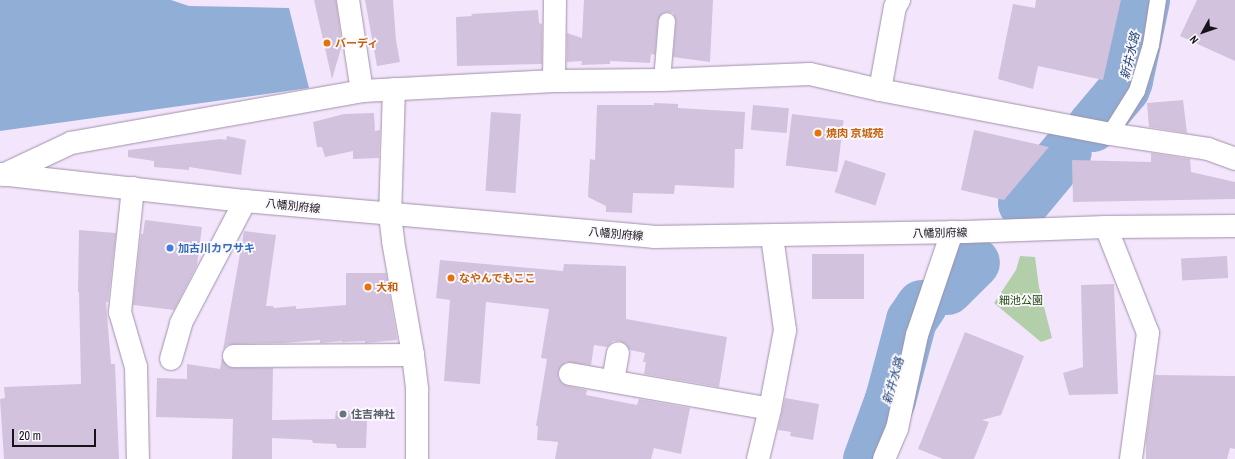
<!DOCTYPE html>
<meta charset="utf-8">
<style>
body{margin:0}
#map{position:relative;width:1235px;height:459px;overflow:hidden;background:#f3e6fc;font-family:"Archivo Narrow","Noto Sans JP",sans-serif}
div>[style]{position:absolute}
.green>*{inset:0;background:#b2cfa9}
.water>*{inset:0;background:#91aed6}
.river>*{height:51px;margin:-25.5px;padding:0 25.5px;transform-origin:25.5px;border-radius:25.5px;background:#91aed6}
.building>*{inset:0;background:#d2c2dd;transform-origin:0 0}
.roads{filter:drop-shadow(0 0 1px #a091aa) drop-shadow(0 0 1px #a091aa)}
.service>*{height:16px;margin:-8px;padding:0 8px;transform-origin:8px;border-radius:8px;background:#fff}
.minor>*{height:22px;margin:-11px;padding:0 11px;transform-origin:11px;border-radius:11px;background:#fff}
.secondary>*{height:22px;margin:-11px;padding:0 11px;transform-origin:11px;border-radius:11px;background:#fff}
.dots>*{width:11px;height:11px;translate:-50% -50%;box-sizing:border-box;border:2px solid #fbf8fd;border-radius:50%}
span{translate:-50% -50%;white-space:nowrap;text-align:center;line-height:1.15;-webkit-text-stroke:3.5px #fbf8fd;paint-order:stroke}
.food-label{font-size:11px;color:#c56008;font-weight:700}
.left{translate:0 -50%;text-align:left}
.street-label{font-size:11px;color:#18121b}
.shop-label{font-size:11px;color:#366cbe;font-weight:700}
.park-label{font-size:11px;color:#214a11}
.worship-label{font-size:11px;color:#5b616d;font-weight:700}
.water-label{font-size:12px;color:#21467a;font-style:italic}
.north{position:absolute;left:1183px;top:12px;width:40px;height:40px;-webkit-text-stroke:3px #fbf8fd;paint-order:stroke;rotate:230deg;font-size:11px;font-weight:700;line-height:16px;text-align:center;color:#18121b}
.north::after{content:'';display:block;margin:auto;width:14px;height:18px;background:#18121b;clip-path:polygon(50% 0,100% 100%,50% 72%,0 100%)}
.scale{position:absolute;left:12px;top:429px;width:84px;height:18px;box-sizing:border-box;border:2px solid #18121b;border-top:0;padding-left:5px;font-size:12px;line-height:14px;white-space:nowrap;color:#18121b;-webkit-text-stroke:3px #fbf8fd;paint-order:stroke}
</style>
<div id="map">
<div class="green">
<i style="clip-path:polygon(1020px 256px,1035px 257px,1039px 287px,1052px 338px,1041px 342px,994px 303px,1016px 270px)"></i>
</div>
<div class="water">
<i style="clip-path:polygon(0 0,171px 0,189px 6px,289px 8px,309px 88px,0 131px)"></i>
</div>
<div class="river">
<i style="left:1092px;top:126px;width:50px;rotate:-49.9deg"></i>
<i style="left:1124px;top:88px;width:9px;rotate:-69deg"></i>
<i style="left:1127px;top:80px;width:82px;rotate:-78deg"></i>
<i style="left:1023px;top:203px;width:67px;rotate:-50.4deg"></i>
<i style="left:947px;top:289px;width:38px;rotate:-45deg"></i>
<i style="left:868px;top:459px;width:64px;rotate:-69.9deg"></i>
<i style="left:890px;top:399px;width:82px;rotate:-75.1deg"></i>
<i style="left:911px;top:320px;width:18px;rotate:-56deg"></i>
</div>
<div class="building">
<i style="clip-path:polygon(314px 0,336px 0,342px 45px,332px 79px)"></i>
<i style="clip-path:polygon(365px 0,393px 0,396px 40px,400px 62px,377px 66px)"></i>
<i style="clip-path:polygon(584px 0,713px 0,710px 62px,673px 57px,676px 21px,673px 13px,667px 12px,663px 13px,658px 20px,655px 55px,651px 54px,650px 63px,610px 61px,610px 64px,581px 65px,582px 61px,567px 62px,567px 33px,582px 38px)"></i>
<i style="clip-path:polygon(1036px 0,1121px 0,1103px 80px,1038px 66px,1033px 89px,998px 79px,1013px 4px,1035px 8px)"></i>
<i style="clip-path:polygon(1197px 0,1235px 0,1235px 61px,1180px 36px)"></i>
<i style="clip-path:polygon(538px 10px,539px 23px,542px 24px,542px 64px,457px 66px,456px 17px,472px 16px,471px 14px)"></i>
<i style="clip-path:polygon(1183px 100px,1187px 133px,1149px 127px,1147px 103px)"></i>
<i style="clip-path:polygon(654px 103px,678px 104px,678px 108px,745px 112px,743px 149px,735px 149px,734px 188px,675px 185px,674px 194px,633px 193px,632px 213px,606px 212px,606px 206px,588px 197px,590px 159px,595px 160px,597px 105px,654px 105px)"></i>
<i style="left:753px;top:105px;width:36px;height:25px;rotate:5deg"></i>
<i style="left:491px;top:112px;width:30px;height:79px;rotate:4deg"></i>
<i style="clip-path:polygon(374px 113px,375px 131px,380px 130px,379px 158px,353px 159px,353px 151px,325px 157px,322px 147px,317px 147px,313px 122px,344px 114px)"></i>
<i style="left:792px;top:114px;width:52px;height:52px;rotate:7deg"></i>
<i style="clip-path:polygon(974px 130px,1049px 147px,1004px 200px,961px 190px)"></i>
<i style="clip-path:polygon(227px 136px,246px 140px,241px 175px,189px 167px,189px 170px,154px 167px,154px 161px,128px 157px,128px 150px,221px 139px,226px 140px)"></i>
<i style="clip-path:polygon(1151px 153px,1190px 159px,1191px 172px,1235px 182px,1235px 199px,1073px 202px,1072px 160px,1151px 162px)"></i>
<i style="left:845px;top:160px;width:43px;height:34px;rotate:18deg"></i>
<i style="clip-path:polygon(145px 220px,202px 227px,197px 265px,174px 310px,133px 305px,141px 234px,143px 234px)"></i>
<i style="clip-path:polygon(79px 230px,116px 233px,108px 302px,106px 302px,111px 364px,115px 364px,119px 459px,4px 459px,0 399px,5px 398px,4px 387px,81px 384px,79px 292px,78px 292px)"></i>
<i style="clip-path:polygon(244px 231px,276px 235px,266px 306px,273px 306px,274px 308px,296px 306px,296px 309px,346px 305px,346px 273px,386px 273px,397px 339px,396px 340px,365px 343px,365px 341px,342px 342px,342px 341px,320px 343px,320px 340px,284px 343px,234px 344px,227px 345px,223px 350px)"></i>
<i style="left:812px;top:254px;width:52px;height:45px"></i>
<i style="left:1227px;top:256px;width:22px;height:46px;rotate:87deg"></i>
<i style="clip-path:polygon(440px 260px,563px 271px,564px 264px,626px 266px,626px 319px,727px 337px,719px 387px,644px 374px,646px 362px,643px 362px,645px 353px,630px 350px,626px 344px,620px 341px,613px 341px,607px 347px,594px 345px,591px 365px,566px 362px,561px 366px,558px 371px,558px 378px,562px 383px,568px 386px,587px 390px,586px 395px,637px 405px,639px 399px,690px 408px,681px 454px,654px 448px,651px 459px,555px 459px,558px 442px,537px 440px,538px 426px,536px 426px,547px 359px,541px 358px,549px 309px,486px 302px,480px 384px,444px 381px,450px 300px,436px 298px)"></i>
<i style="clip-path:polygon(1114px 284px,1118px 394px,1069px 395px,1063px 373px,1083px 367px,1081px 285px)"></i>
<i style="clip-path:polygon(965px 332px,1024px 356px,1001px 415px,982px 420px,989px 422px,974px 459px,943px 459px,918px 449px)"></i>
<i style="clip-path:polygon(222px 358px,228px 367px,234px 368px,273px 368px,272px 420px,335px 419px,336px 411px,362px 411px,363px 421px,367px 421px,366px 448px,337px 448px,336px 444px,313px 443px,312px 440px,272px 438px,272px 459px,232px 459px,233px 419px,156px 417px,157px 378px,187px 379px,187px 364px,220px 369px)"></i>
<i style="clip-path:polygon(1155px 375px,1235px 376px,1235px 449px,1230px 448px,1227px 459px,1146px 459px,1146px 440px)"></i>
<i style="clip-path:polygon(785px 398px,819px 404px,813px 440px,790px 436px,791px 432px,778px 430px)"></i>
</div>
<div class="roads">
<div class="service">
<i style="left:662px;top:80px;width:59px;rotate:-85.2deg"></i>
<i style="left:1110px;top:134px;width:51px;rotate:-57.9deg"></i>
<i style="left:1137px;top:91px;width:48px;rotate:-73.1deg"></i>
<i style="left:1151px;top:45px;width:46px;rotate:-81.2deg"></i>
</div>
<div class="minor">
<i style="left:348px;top:0;width:92px;rotate:81.3deg"></i>
<i style="left:554px;top:81px;width:81px;rotate:-89.3deg"></i>
<i style="left:394px;top:89px;width:126px;rotate:91.8deg"></i>
<i style="left:390px;top:215px;width:26px;rotate:83deg"></i>
<i style="left:393px;top:241px;width:116px;rotate:80deg"></i>
<i style="left:413px;top:355px;width:35px;rotate:83deg"></i>
<i style="left:417px;top:390px;width:69px;rotate:90deg"></i>
<i style="left:880px;top:90px;width:84px;rotate:-79.8deg"></i>
<i style="left:895px;top:7px;width:8px;rotate:-60deg"></i>
<i style="left:3px;top:175px;width:75px;rotate:-25.2deg"></i>
<i style="left:71px;top:143px;width:296px;rotate:-10.1deg"></i>
<i style="left:362px;top:91px;width:192px;rotate:-3deg"></i>
<i style="left:554px;top:81px;width:108px;rotate:-0.5deg"></i>
<i style="left:662px;top:80px;width:148px;rotate:-2.3deg"></i>
<i style="left:810px;top:74px;width:72px;rotate:12.9deg"></i>
<i style="left:880px;top:90px;width:234px;rotate:10.8deg"></i>
<i style="left:1110px;top:134px;width:99px;rotate:8.7deg"></i>
<i style="left:1208px;top:149px;width:29px;rotate:20deg"></i>
<i style="left:133px;top:188px;width:125px;rotate:96deg"></i>
<i style="left:120px;top:312px;width:57px;rotate:73.8deg"></i>
<i style="left:136px;top:367px;width:92px;rotate:88.8deg"></i>
<i style="left:1106px;top:227px;width:114px;rotate:68.4deg"></i>
<i style="left:1148px;top:333px;width:127px;rotate:97.7deg"></i>
<i style="left:234px;top:356px;width:179px;rotate:-0.3deg"></i>
<i style="left:171px;top:359px;width:37px;rotate:-74deg"></i>
<i style="left:181px;top:323px;width:138px;rotate:-62.3deg"></i>
<i style="left:570px;top:374px;width:203px;rotate:9.9deg"></i>
<i style="left:613px;top:381px;width:28px;rotate:-80deg"></i>
<i style="left:758px;top:459px;width:51px;rotate:-76.5deg"></i>
<i style="left:770px;top:409px;width:80px;rotate:-79.2deg"></i>
<i style="left:785px;top:330px;width:95px;rotate:-97.9deg"></i>
<i style="left:884px;top:459px;width:33px;rotate:-67deg"></i>
<i style="left:897px;top:429px;width:96px;rotate:-78deg"></i>
<i style="left:917px;top:335px;width:109px;rotate:-71.2deg"></i>
</div>
<div class="secondary">
<i style="left:0;top:174px;width:246px;rotate:6.3deg"></i>
<i style="left:245px;top:201px;width:410px;rotate:5deg"></i>
<i style="left:653px;top:237px;width:312px;rotate:-0.9deg"></i>
<i style="left:965px;top:232px;width:141px;rotate:-2deg"></i>
<i style="left:1106px;top:227px;width:129px;rotate:-0.4deg"></i>
</div>
</div>
<div class="dots">
<i style="left:327px;top:43px;background:#e8710a"></i>
<i style="left:818px;top:133px;background:#e8710a"></i>
<i style="left:170px;top:248px;background:#3f7fe0"></i>
<i style="left:451px;top:278px;background:#e8710a"></i>
<i style="left:368px;top:287px;background:#e8710a"></i>
<i style="left:343px;top:414px;background:#6b7280"></i>
</div>
<div class="food-label">
<span class="left" style="left:335px;top:43px">バーディ</span>
<span class="left" style="left:826px;top:133px">焼肉 京城苑</span>
<span class="left" style="left:459px;top:278px">なやんでもここ</span>
<span class="left" style="left:376px;top:287px">大和</span>
</div>
<div class="street-label">
<span style="left:293px;top:206px;rotate:6deg">八幡別府線</span>
<span style="left:940px;top:233px;rotate:-1deg">八幡別府線</span>
<span style="left:616px;top:234px;rotate:5deg">八幡別府線</span>
</div>
<div class="shop-label">
<span class="left" style="left:178px;top:248px">加古川カワサキ</span>
</div>
<div class="park-label">
<span style="left:1021px;top:300px">細池公園</span>
</div>
<div class="worship-label">
<span class="left" style="left:351px;top:414px">住吉神社</span>
</div>
<div class="water-label">
<span style="left:1131px;top:56px;rotate:-77deg">新井水路</span>
<span style="left:894px;top:381px;rotate:-74deg">新井水路</span>
</div>
<div class="north">N</div>
<div class="scale">20 m</div>
</div>
